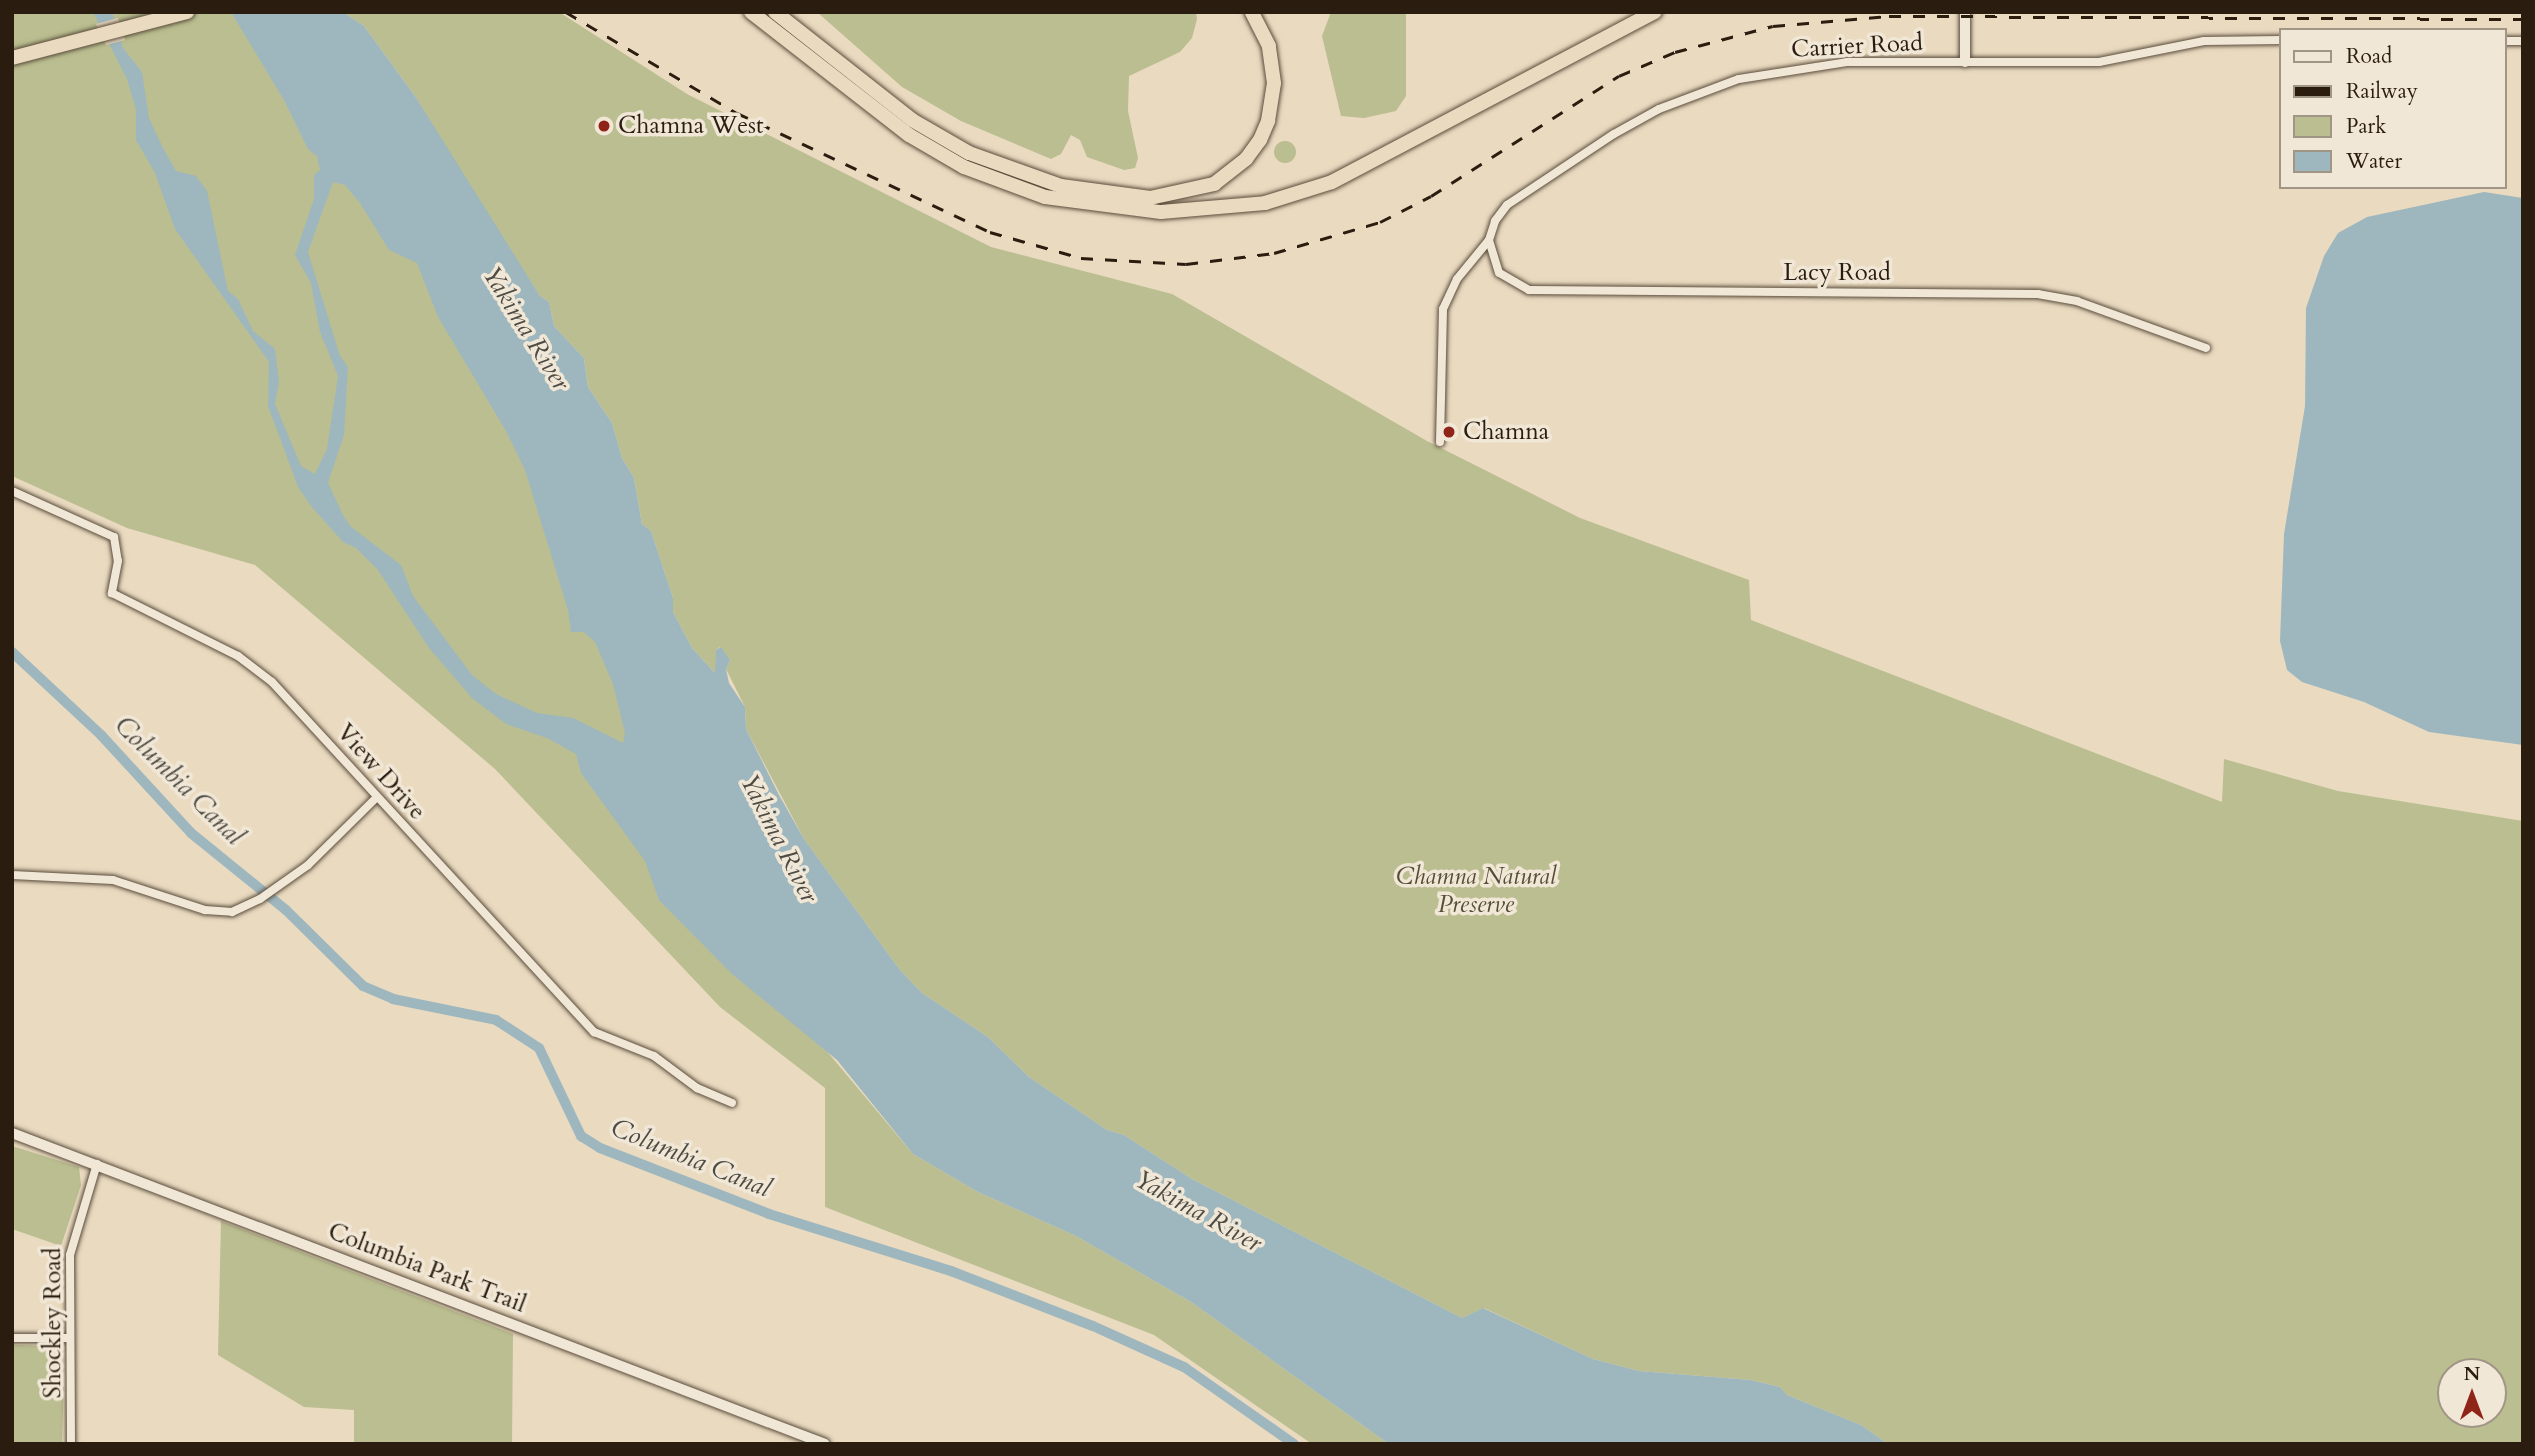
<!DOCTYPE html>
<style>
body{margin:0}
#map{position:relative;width:2535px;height:1456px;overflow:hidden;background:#e9dac0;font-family:Cardo,serif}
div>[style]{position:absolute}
.green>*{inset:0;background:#babe90}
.round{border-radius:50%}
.water>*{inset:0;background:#9eb7be}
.pier>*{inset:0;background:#e9dac0}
.canal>*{height:10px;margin:-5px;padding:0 5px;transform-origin:5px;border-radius:5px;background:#9eb7be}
.roads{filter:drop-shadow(0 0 2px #5a4c3b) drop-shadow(0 0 2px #5a4c3b)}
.minor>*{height:8px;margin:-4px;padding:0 4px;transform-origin:4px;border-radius:4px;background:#f1e7d6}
.tertiary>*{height:10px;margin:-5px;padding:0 5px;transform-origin:5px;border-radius:5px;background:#f1e7d6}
.secondary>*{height:10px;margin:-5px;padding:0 5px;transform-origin:5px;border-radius:5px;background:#f1e7d6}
.motorway>*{height:14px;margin:-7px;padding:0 7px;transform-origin:7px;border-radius:7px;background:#e9dac0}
.rail>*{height:2.5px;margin-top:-1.25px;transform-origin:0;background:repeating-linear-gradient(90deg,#2a1d0f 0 12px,transparent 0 24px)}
.dots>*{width:19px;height:19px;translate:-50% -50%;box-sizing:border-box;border:4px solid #f1e7d6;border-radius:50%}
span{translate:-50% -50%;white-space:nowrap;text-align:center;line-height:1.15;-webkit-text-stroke:7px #f1e7d6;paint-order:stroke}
.street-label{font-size:24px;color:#2a1d0f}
.poi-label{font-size:24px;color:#2a1d0f}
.left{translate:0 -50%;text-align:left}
.park-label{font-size:24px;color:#554d36;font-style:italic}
.water-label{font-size:26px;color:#4d4b44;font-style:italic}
.frame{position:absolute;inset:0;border:14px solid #2a1d0f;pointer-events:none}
.legend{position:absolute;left:2279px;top:28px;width:228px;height:161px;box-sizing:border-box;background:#f1e7d6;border:2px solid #a19686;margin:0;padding:9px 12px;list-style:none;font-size:21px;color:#2a1d0f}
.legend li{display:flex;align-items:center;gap:14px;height:35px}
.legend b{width:35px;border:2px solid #a19686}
.north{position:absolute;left:2437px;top:1358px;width:70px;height:70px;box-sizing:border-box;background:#f1e7d6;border:2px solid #a19686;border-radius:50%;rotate:0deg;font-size:19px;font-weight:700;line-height:28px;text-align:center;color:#2a1d0f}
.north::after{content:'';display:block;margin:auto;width:24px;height:32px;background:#8f2418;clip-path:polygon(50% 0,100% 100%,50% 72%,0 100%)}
</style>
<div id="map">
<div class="green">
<i style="clip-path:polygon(12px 12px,247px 12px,411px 245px,825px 1049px,913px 1154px,978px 1192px,1076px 1236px,1191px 1302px,1389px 1444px,1312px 1444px,1154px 1335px,825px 1207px,825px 1088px,720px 1007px,495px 769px,255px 565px,127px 528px,12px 476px)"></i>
<i style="clip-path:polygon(evenodd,343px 12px,559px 12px,687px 94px,991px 247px,1172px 294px,1427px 441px,1580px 518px,1749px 580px,1751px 620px,2222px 802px,2224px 759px,2338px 791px,2523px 821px,2523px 1444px,1888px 1444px,1861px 1425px,1787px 1395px,1780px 1387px,1751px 1380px,1639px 1371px,1593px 1359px,1484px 1308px,1462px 1318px,1192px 1179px,1124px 1135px,1107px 1130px,1029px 1077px,988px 1037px,922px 993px,900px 970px,804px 839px,746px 729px,745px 707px,726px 669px,730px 660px,720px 647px,716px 650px,716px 674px,692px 648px,673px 612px,673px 598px,651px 531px,642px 524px,634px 478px,622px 458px,612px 423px,588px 387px,584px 358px,554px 326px,549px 302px,540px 296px,469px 187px,415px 96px,364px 26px,343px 12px,2451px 1372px,2493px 1372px,2493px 1414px,2451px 1414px,2451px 1372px)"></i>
<i style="clip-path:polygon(817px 12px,1196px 12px,1197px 19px,1192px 38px,1180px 52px,1129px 76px,1128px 111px,1138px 158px,1135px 168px,1124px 170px,1087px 157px,1080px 140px,1071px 135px,1061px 154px,1051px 159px,961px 121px,902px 87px)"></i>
<i style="clip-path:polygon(1331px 12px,1406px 12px,1406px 96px,1396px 111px,1364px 118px,1341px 116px,1322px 36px)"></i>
<i class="round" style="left:1274px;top:141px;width:22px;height:22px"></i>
<i style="clip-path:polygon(12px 1146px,79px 1167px,81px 1185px,61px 1246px,12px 1229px)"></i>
<i style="clip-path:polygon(221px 1221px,513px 1334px,512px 1444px,354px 1444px,354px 1410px,304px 1407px,218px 1355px)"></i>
<i style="clip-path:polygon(12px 1345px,49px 1346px,59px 1351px,64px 1377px,62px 1444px,12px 1444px)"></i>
</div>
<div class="water">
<i style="clip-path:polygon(evenodd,93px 12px,112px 12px,123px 48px,142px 72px,149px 118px,163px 148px,176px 171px,196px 176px,207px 191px,228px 291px,238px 299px,253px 331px,275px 349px,279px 382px,275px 404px,301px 466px,315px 474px,327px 449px,338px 376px,320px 332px,311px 283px,295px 255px,314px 199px,314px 175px,320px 170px,317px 156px,308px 149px,284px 100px,231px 12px,343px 12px,364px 26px,415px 96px,540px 296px,549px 302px,554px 326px,584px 358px,588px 387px,612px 423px,622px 458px,634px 478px,642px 524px,651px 531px,673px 598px,673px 612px,692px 648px,715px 673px,716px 650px,721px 647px,730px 660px,726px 669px,729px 683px,745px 707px,746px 729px,779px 795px,804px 839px,900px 970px,922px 993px,988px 1037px,1029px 1077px,1107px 1130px,1124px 1135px,1192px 1179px,1462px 1318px,1483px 1308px,1593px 1359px,1639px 1371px,1751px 1380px,1780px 1387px,1787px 1395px,1861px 1425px,1888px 1444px,1389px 1444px,1191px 1302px,1076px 1236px,978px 1192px,913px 1154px,837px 1060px,732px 974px,659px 900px,645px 861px,581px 773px,576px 754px,547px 738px,506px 724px,472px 698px,429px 648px,378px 570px,356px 548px,343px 542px,311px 506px,298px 487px,268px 406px,269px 362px,175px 229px,155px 173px,136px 140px,136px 110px,127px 79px,93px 12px,333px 182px,345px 185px,360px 203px,389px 250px,417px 263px,438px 317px,506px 431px,525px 470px,568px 610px,571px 632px,584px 632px,595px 642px,613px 684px,625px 733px,623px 743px,573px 718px,537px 713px,496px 694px,472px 675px,413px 596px,401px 565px,350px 526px,343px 515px,328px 483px,344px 435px,348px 367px,340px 356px,308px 252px,333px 182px)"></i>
<i style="clip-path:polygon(2484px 192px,2523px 198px,2523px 745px,2429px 732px,2364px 702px,2302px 682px,2287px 670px,2280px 641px,2284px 534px,2305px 406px,2306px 308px,2324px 256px,2338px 233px,2367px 217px)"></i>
</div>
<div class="pier">
<i style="clip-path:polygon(118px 18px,125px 40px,106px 45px,96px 24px)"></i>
</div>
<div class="canal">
<i style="left:12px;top:652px;width:122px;rotate:43deg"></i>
<i style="left:101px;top:735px;width:133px;rotate:47.4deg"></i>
<i style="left:191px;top:833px;width:122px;rotate:39deg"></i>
<i style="left:286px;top:910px;width:108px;rotate:44.6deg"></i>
<i style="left:363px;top:986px;width:33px;rotate:23deg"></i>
<i style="left:393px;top:999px;width:105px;rotate:11.5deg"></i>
<i style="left:496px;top:1020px;width:51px;rotate:33.1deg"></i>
<i style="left:539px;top:1048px;width:98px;rotate:64.5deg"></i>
<i style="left:581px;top:1136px;width:22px;rotate:32deg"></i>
<i style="left:600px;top:1148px;width:181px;rotate:21.3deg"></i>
<i style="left:769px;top:1214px;width:191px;rotate:17.4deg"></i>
<i style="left:951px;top:1271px;width:152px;rotate:21.2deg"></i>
<i style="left:1093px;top:1326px;width:100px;rotate:24.3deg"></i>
<i style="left:1184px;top:1367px;width:134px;rotate:35deg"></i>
</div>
<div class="roads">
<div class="minor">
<i style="left:2505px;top:41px;width:18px"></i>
<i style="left:2206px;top:348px;width:137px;rotate:-160deg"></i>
<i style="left:2077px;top:301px;width:40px;rotate:-170deg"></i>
<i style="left:2038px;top:294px;width:509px;rotate:-179.55deg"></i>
<i style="left:1529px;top:290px;width:34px;rotate:-150deg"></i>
<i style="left:1499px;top:273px;width:34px;rotate:-107deg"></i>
<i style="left:1489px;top:240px;width:20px;rotate:-72deg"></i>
<i style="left:1495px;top:221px;width:20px;rotate:-53deg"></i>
<i style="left:1507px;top:205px;width:128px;rotate:-33.6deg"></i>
<i style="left:1614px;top:134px;width:51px;rotate:-29.1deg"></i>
<i style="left:1659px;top:109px;width:85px;rotate:-20.6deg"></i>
<i style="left:1739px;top:79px;width:109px;rotate:-8.9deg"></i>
<i style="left:1847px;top:62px;width:252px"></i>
<i style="left:2099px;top:62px;width:107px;rotate:-11.3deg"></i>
<i style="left:2204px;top:41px;width:77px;rotate:-0.7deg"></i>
<i style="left:1440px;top:442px;width:133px;rotate:-88.7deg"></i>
<i style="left:1443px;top:309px;width:33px;rotate:-65deg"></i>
<i style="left:1457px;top:279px;width:50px;rotate:-50.6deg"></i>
<i style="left:12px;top:491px;width:112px;rotate:24.3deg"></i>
<i style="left:114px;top:537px;width:24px;rotate:81deg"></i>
<i style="left:118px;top:561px;width:33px;rotate:101deg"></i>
<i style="left:112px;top:593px;width:141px;rotate:26.6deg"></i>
<i style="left:238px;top:656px;width:43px;rotate:37.4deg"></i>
<i style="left:272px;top:682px;width:476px;rotate:47.4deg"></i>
<i style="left:594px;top:1032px;width:65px;rotate:21.8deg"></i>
<i style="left:654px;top:1056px;width:54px;rotate:36.7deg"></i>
<i style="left:697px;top:1088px;width:38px;rotate:23deg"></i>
<i style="left:12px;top:875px;width:101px;rotate:2.8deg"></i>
<i style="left:113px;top:880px;width:97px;rotate:18.1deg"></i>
<i style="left:205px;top:910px;width:27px;rotate:4deg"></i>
<i style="left:232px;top:912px;width:31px;rotate:-25deg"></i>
<i style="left:260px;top:899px;width:59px;rotate:-35.3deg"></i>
<i style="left:308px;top:865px;width:95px;rotate:-44.6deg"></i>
<i style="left:12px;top:1338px;width:57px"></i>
<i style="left:71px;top:1444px;width:189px;rotate:-90.3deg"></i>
<i style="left:70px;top:1255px;width:95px;rotate:-73.5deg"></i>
</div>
<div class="tertiary">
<i style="left:1965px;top:62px;width:50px;rotate:-90deg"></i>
</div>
<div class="secondary">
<i style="left:12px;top:1133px;width:870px;rotate:20.93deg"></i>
</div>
<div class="motorway">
<i style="left:751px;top:12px;width:200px;rotate:37.9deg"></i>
<i style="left:909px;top:135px;width:64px;rotate:30.2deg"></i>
<i style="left:964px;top:167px;width:86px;rotate:20.3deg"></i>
<i style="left:1045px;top:197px;width:117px;rotate:7.4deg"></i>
<i style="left:1161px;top:212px;width:104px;rotate:-4.9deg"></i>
<i style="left:1265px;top:203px;width:70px;rotate:-17.4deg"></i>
<i style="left:1332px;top:182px;width:365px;rotate:-27.8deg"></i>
<i style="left:775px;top:12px;width:174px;rotate:38.2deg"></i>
<i style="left:912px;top:120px;width:66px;rotate:30.1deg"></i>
<i style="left:969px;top:153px;width:98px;rotate:19.7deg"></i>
<i style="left:1061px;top:186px;width:90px;rotate:7.7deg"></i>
<i style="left:1150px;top:198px;width:66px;rotate:-12.3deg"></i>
<i style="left:1214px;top:184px;width:41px;rotate:-38deg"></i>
<i style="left:1246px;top:159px;width:24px;rotate:-54deg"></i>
<i style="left:1260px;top:140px;width:21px;rotate:-67deg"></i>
<i style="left:1268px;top:121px;width:38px;rotate:-81deg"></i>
<i style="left:1274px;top:83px;width:37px;rotate:-98deg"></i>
<i style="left:1269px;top:46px;width:38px;rotate:-117deg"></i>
<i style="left:12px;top:58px;width:181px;rotate:-14.7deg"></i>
</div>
</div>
<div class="rail">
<i style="left:566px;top:12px;width:199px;rotate:30.6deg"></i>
<i style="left:737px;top:113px;width:280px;rotate:25.2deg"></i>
<i style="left:990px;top:232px;width:95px;rotate:15.9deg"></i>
<i style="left:1081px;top:258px;width:105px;rotate:3.3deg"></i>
<i style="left:1186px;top:264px;width:89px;rotate:-7.1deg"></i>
<i style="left:1274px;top:253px;width:110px;rotate:-16.3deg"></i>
<i style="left:1380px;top:222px;width:57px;rotate:-27deg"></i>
<i style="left:1431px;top:196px;width:223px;rotate:-32.6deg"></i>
<i style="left:1619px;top:76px;width:61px;rotate:-23.2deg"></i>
<i style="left:1675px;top:52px;width:101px;rotate:-14.9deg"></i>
<i style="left:1773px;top:26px;width:116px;rotate:-4.9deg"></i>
<i style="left:1889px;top:16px;width:634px;rotate:0.27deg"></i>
</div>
<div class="dots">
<i style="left:604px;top:126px;background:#8f2418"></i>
<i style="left:1449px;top:432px;background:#8f2418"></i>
</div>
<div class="street-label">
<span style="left:1857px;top:46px;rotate:-3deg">Carrier Road</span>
<span style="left:1837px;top:273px">Lacy Road</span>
<span style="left:381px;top:772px;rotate:48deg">View Drive</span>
<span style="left:427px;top:1268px;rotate:21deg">Columbia Park Trail</span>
<span style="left:53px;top:1323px;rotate:-90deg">Shockley Road</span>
</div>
<div class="poi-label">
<span class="left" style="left:618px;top:126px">Chamna West</span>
<span class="left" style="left:1463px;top:432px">Chamna</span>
</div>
<div class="park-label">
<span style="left:1476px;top:891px">Chamna Natural<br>Preserve</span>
</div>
<div class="water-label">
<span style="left:526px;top:328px;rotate:58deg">Yakima River</span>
<span style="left:179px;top:781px;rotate:45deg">Columbia Canal</span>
<span style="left:779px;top:838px;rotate:63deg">Yakima River</span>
<span style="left:691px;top:1158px;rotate:22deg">Columbia Canal</span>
<span style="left:1198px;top:1211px;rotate:29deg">Yakima River</span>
</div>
<div class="frame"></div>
<ul class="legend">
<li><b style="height:9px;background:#f1e7d6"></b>Road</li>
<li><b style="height:9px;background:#2a1d0f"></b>Railway</li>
<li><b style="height:19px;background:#babe90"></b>Park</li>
<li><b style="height:19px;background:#9eb7be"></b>Water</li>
</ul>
<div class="north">N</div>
</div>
